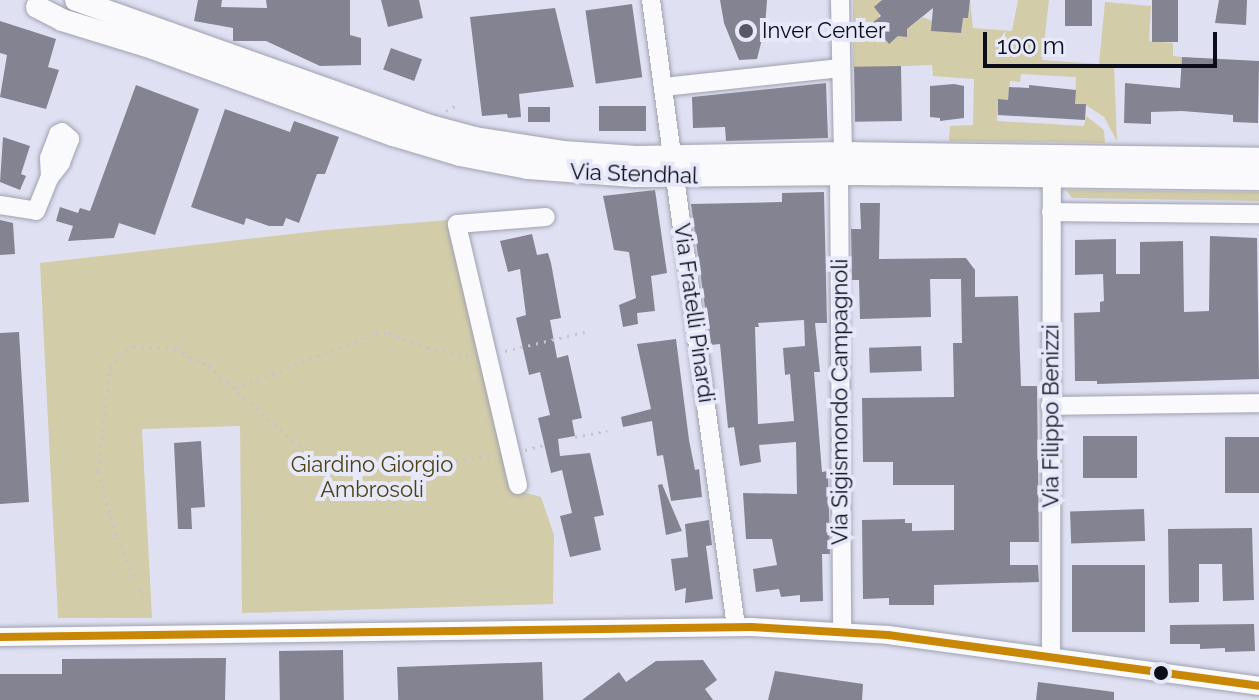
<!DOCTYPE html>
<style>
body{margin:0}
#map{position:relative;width:1259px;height:700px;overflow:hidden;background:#dfe1f3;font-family:Raleway,sans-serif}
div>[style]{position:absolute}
.green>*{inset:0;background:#d2cca9}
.building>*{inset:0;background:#848391;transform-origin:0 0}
.path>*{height:3px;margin-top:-1.5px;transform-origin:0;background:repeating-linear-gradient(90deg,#c4c5cc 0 2px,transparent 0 8px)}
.roads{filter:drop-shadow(0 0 2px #9fa1af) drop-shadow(0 0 2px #9fa1af)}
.minor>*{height:18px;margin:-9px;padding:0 9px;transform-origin:9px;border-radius:9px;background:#fafafd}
.major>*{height:22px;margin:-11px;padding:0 11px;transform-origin:11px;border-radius:11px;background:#fafafd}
.bus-1>*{height:8px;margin:-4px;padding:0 4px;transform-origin:4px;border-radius:4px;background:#c88705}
.dots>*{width:22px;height:22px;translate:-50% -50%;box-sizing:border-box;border:4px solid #e7e9fa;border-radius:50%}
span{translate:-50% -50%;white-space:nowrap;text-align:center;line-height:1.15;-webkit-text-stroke:8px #e7e9fa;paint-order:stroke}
.poi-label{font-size:22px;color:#0c0d1a}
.left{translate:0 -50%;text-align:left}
.street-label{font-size:22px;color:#0c0d1a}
.park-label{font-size:22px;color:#4b4313}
.scale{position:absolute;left:983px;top:32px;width:234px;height:36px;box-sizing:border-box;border:4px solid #0c0d1a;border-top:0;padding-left:10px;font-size:24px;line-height:28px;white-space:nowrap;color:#0c0d1a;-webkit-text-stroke:6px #e7e9fa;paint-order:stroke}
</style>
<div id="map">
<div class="green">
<i style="clip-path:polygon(853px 0,881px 0,879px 18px,872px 23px,889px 43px,898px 36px,907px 36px,907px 29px,923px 17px,961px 34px,960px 18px,968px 18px,970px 0,973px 28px,1012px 31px,1018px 0,1049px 0,1042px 60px,1099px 64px,1105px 2px,1151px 6px,1149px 41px,1173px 43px,1173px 56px,1182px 57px,1181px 68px,1114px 65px,1117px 141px,1104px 117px,1086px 105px,1075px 104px,1076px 77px,1021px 74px,1020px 82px,1010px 81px,1008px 100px,999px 100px,997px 121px,1084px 126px,1086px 116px,1104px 130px,1105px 143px,949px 141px,950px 126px,973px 125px,974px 79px,933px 76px,932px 65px,853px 68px)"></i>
<i style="clip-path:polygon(1066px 190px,1259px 192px,1259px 201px,1072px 198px)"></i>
<i style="clip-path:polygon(449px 220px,509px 488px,541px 497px,554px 535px,553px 604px,242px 613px,240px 426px,142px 429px,152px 618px,58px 618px,40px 263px,326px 230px)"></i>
</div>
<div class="building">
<i style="clip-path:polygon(198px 0,222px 0,221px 7px,267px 8px,266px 0,350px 0,350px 35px,361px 38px,361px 65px,320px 66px,266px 41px,233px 41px,233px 28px,194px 21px)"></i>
<i style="clip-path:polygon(381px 0,419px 0,423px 18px,388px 27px)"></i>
<i style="clip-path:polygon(720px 0,767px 0,765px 27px,757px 59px,739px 60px,724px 23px)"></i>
<i style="clip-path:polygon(882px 0,970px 0,968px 18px,963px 18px,961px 33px,931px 31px,933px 8px,907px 29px,907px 37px,898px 36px,889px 44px,872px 23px,881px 16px,874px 7px)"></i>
<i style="left:1065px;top:0;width:27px;height:26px"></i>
<i style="left:1152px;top:0;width:26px;height:42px"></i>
<i style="clip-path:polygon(1219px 0,1247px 0,1246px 25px,1215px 23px)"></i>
<i style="left:632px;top:4px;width:74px;height:47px;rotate:82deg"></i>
<i style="clip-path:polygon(555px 8px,574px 87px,519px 94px,521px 117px,508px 118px,507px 114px,482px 116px,470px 17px)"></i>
<i style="clip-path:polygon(0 21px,56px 39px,48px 67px,59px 70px,46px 109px,0 97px,7px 55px,0 53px)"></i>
<i style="left:391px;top:48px;width:33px;height:23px;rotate:20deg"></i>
<i style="clip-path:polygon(1182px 57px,1259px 61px,1258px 123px,1233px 122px,1233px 115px,1182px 111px,1151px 112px,1151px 124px,1124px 123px,1125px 83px,1180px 88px)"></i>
<i style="left:901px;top:66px;width:55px;height:47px;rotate:89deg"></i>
<i style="clip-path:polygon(826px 83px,828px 138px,726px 141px,725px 127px,693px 128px,692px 97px)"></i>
<i style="clip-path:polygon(954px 84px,964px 86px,964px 118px,940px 121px,940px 118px,930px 117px,930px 86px)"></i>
<i style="clip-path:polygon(136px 85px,199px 109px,155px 235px,119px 223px,114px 238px,68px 241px,73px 226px,56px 221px,60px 207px,78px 213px,80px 208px,90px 211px)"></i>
<i style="clip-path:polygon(1029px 85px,1076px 90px,1075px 104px,1086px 104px,1085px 120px,998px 115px,998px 99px,1008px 100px,1009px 87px,1029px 88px)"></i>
<i style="left:599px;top:106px;width:47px;height:25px"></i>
<i style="left:528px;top:107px;width:22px;height:15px"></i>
<i style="clip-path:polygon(225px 109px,290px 132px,294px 121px,339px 137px,325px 174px,317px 174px,299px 223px,286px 218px,283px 226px,269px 226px,246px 218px,244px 225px,191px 207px)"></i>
<i style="clip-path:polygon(3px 137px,30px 146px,21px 174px,26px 176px,20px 190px,0 182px)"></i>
<i style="clip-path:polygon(655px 190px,667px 273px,651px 276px,655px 311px,637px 313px,638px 324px,623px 327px,619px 305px,636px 298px,629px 252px,614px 250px,603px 196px)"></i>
<i style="clip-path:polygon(evenodd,824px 192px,827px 323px,815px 323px,820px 372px,814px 372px,822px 472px,828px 471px,830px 554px,822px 554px,823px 601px,800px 602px,800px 595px,781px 597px,779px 589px,756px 592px,753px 569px,777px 565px,772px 539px,746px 539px,743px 493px,797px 494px,796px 442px,759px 445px,761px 462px,740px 466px,734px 427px,728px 428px,720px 344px,710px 345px,691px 204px,782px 202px,782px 193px,824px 192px,804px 320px,805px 346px,783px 348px,785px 375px,790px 374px,794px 421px,758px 424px,755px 327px,759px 327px,758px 323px,804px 320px)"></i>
<i style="clip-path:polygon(860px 203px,880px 203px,879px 259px,966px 258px,975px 270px,975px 297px,1018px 296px,1021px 386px,1037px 386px,1039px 542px,1010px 542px,1010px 565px,1038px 565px,1039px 582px,934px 585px,934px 605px,889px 605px,889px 598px,863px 599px,862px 520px,905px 519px,905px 523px,912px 523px,912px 531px,954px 530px,954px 485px,893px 485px,893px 462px,863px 462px,862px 398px,954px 397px,953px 343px,962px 343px,961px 279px,930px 279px,931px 317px,860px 319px,859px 280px,852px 280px,851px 229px,861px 229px)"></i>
<i style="clip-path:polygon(0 220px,13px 223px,15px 254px,0 255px)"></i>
<i style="clip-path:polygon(532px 234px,537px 255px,548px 253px,551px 263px,561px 318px,550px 320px,557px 358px,568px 355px,582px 418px,572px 420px,575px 436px,558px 439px,560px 456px,590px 453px,604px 515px,594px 517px,601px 550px,570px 557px,560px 516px,572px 513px,562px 470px,551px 473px,538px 418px,550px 415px,540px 372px,529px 375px,516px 318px,526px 315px,520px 269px,508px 272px,500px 241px)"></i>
<i style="clip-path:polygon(1210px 236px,1257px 238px,1259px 379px,1097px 384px,1097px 381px,1075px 381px,1074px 313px,1100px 312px,1100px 302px,1104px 301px,1103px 274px,1075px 275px,1075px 240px,1116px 239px,1116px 274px,1140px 274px,1140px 242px,1183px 241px,1184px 312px,1209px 311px)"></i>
<i style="clip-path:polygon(19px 332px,29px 502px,0 504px,0 333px)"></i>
<i style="clip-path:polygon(676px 339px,689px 440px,695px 470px,699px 469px,702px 497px,671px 501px,663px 455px,657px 456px,652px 421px,623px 427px,621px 417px,651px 409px,637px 344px)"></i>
<i style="left:921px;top:346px;width:25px;height:52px;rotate:88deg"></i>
<i style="left:1137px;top:436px;width:42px;height:54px;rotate:90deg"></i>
<i style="left:1225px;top:437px;width:34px;height:56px"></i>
<i style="clip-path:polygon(201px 441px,205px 507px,191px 508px,192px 529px,178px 529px,174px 443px)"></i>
<i style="clip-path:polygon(662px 484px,682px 531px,666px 535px,658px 485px)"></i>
<i style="left:1144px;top:509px;width:32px;height:74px;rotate:88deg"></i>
<i style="clip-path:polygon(709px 520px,712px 545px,706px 546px,713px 599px,685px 603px,686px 588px,675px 591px,671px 559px,688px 557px,685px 524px)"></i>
<i style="clip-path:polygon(1252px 528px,1254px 600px,1223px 601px,1222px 564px,1199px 564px,1199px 602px,1169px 603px,1168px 529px)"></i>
<i style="left:1072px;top:565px;width:73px;height:67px"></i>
<i style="clip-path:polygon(1254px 624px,1255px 651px,1225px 652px,1225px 648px,1200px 649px,1200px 644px,1170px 644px,1170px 625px)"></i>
<i style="left:343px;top:650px;width:50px;height:64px;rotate:89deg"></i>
<i style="clip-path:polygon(226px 658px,225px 700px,0 700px,0 674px,62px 674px,62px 659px)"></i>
<i style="clip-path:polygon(703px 660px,717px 680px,705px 689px,713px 700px,582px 700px,619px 672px,626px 682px,656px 661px)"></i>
<i style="left:542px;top:662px;width:38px;height:145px;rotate:88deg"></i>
<i style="clip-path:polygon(775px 671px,863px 684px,862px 700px,768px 700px)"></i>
<i style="clip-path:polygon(1038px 682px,1114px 692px,1114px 700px,1036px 700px)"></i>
</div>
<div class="path">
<i style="left:446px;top:111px;width:10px;rotate:-29deg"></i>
<i style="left:505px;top:351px;width:82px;rotate:-13.4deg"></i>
<i style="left:235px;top:388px;width:151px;rotate:-21.3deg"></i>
<i style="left:376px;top:333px;width:13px"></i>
<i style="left:389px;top:333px;width:41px;rotate:21.5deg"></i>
<i style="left:427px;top:348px;width:44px;rotate:10.5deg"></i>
<i style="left:575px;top:437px;width:33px;rotate:-11deg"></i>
<i style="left:525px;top:450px;width:20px;rotate:-15deg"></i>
<i style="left:143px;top:598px;width:69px;rotate:-113.2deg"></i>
<i style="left:116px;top:535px;width:66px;rotate:-105.7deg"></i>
<i style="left:98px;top:471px;width:104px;rotate:-83.4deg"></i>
<i style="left:110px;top:368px;width:16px;rotate:-55deg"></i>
<i style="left:119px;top:355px;width:17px;rotate:-31deg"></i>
<i style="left:134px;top:346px;width:41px;rotate:4.2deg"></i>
<i style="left:175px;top:349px;width:37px;rotate:27deg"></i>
<i style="left:208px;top:366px;width:128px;rotate:41.2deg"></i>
<i style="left:304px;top:450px;width:25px;rotate:27deg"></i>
<i style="left:326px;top:461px;width:23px;rotate:15deg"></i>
<i style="left:348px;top:467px;width:26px"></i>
<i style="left:374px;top:467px;width:58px;rotate:-3deg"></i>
<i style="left:432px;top:464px;width:63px;rotate:-8.3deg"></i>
</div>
<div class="roads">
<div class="minor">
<i style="left:651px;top:0;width:633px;rotate:82.28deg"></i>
<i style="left:840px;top:0;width:153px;rotate:88.9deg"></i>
<i style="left:663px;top:87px;width:179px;rotate:-6.1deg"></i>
<i style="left:62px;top:132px;width:11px;rotate:41deg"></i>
<i style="left:70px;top:139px;width:26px;rotate:111deg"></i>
<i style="left:61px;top:163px;width:18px;rotate:128deg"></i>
<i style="left:50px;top:177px;width:19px;rotate:-93deg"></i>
<i style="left:49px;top:158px;width:26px;rotate:-69deg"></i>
<i style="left:58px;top:134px;width:4px;rotate:-27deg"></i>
<i style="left:839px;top:174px;width:457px;rotate:89.6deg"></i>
<i style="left:0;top:205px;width:36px;rotate:9deg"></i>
<i style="left:36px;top:211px;width:37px;rotate:-68deg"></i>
<i style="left:1051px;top:212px;width:208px;rotate:0.6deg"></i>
<i style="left:1050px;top:406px;width:209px;rotate:-0.8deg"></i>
<i style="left:518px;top:485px;width:268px;rotate:-103.2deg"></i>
<i style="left:457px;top:224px;width:89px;rotate:-4.5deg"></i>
<i style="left:0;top:637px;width:751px;rotate:-0.76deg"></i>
<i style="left:751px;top:627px;width:137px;rotate:3.3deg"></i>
<i style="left:888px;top:635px;width:374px;rotate:7.8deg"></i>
<i style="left:1051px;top:656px;width:479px;rotate:-89.9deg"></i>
</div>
<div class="major">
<i style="left:76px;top:0;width:373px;rotate:19.6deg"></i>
<i style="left:427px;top:125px;width:50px;rotate:15.2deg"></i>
<i style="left:475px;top:138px;width:89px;rotate:9deg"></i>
<i style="left:563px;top:152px;width:73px;rotate:3.9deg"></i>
<i style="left:636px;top:157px;width:207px;rotate:-1.1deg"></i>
<i style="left:843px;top:153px;width:416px;rotate:0.8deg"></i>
<i style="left:37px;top:7px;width:28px;rotate:27deg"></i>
<i style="left:62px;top:20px;width:86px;rotate:17deg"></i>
<i style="left:144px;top:45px;width:265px;rotate:19.9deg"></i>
<i style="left:393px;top:135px;width:70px;rotate:16.6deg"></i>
<i style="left:460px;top:155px;width:69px;rotate:10.8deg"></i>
<i style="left:528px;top:168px;width:107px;rotate:4.3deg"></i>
<i style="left:635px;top:176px;width:224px;rotate:-0.5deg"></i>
<i style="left:859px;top:174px;width:400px;rotate:0.7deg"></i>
</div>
</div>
<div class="bus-1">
<i style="left:0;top:637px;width:751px;rotate:-0.76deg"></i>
<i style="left:751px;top:627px;width:137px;rotate:3.3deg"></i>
<i style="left:888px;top:635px;width:374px;rotate:7.8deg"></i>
</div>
<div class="dots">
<i style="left:746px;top:31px;background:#565766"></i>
<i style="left:1161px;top:673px;background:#0c0d1a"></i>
</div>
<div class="poi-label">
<span class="left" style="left:762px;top:31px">Inver Center</span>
</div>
<div class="street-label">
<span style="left:634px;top:174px;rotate:2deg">Via Stendhal</span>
<span style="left:694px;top:313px;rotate:82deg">Via Fratelli Pinardi</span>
<span style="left:840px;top:402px;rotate:-90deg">Via Sigismondo Campagnoli</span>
<span style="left:1051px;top:416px;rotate:-90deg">Via Filippo Benizzi</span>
</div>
<div class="park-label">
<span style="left:372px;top:477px">Giardino Giorgio<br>Ambrosoli</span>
</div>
<div class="scale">100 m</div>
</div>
